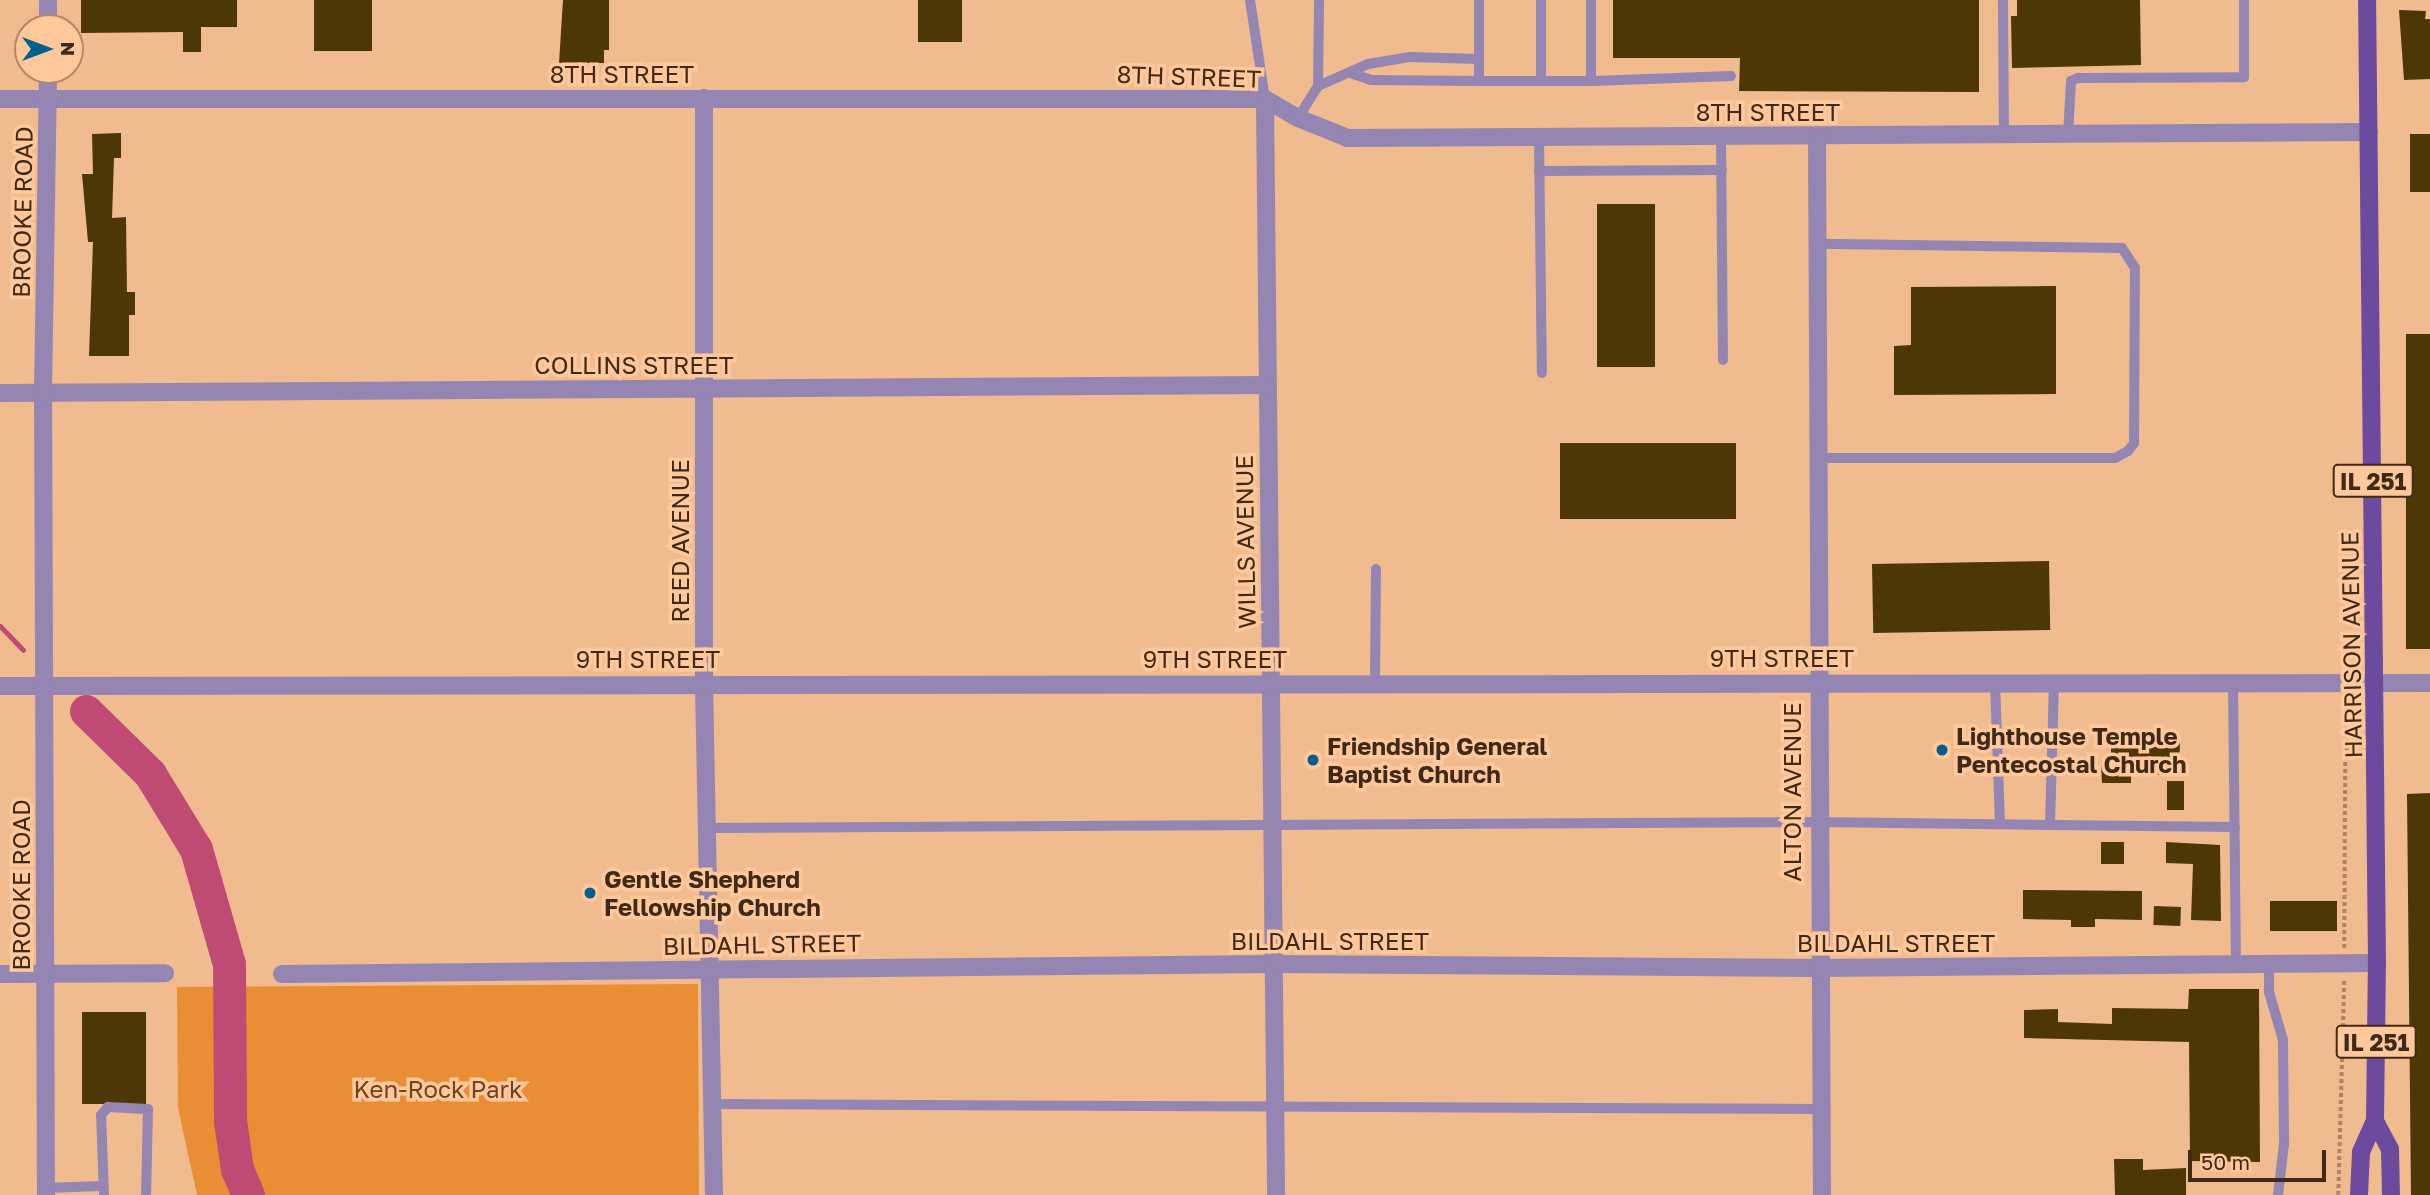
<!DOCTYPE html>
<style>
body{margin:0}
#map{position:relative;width:2430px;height:1195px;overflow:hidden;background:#f0bb8f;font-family:"Golos Text",sans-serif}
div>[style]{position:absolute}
.green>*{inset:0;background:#e98e34}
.stream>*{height:5px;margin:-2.5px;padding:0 2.5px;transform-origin:2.5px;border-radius:2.5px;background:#bf4b75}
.river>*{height:33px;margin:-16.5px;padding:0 16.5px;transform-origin:16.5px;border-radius:16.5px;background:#bf4b75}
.building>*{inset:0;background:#4e3707;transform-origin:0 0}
.path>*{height:3.5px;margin-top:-1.75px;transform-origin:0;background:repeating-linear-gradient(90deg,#af8563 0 3.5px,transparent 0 7px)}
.service>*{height:10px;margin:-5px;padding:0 5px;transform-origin:5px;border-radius:5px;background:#9585b3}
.minor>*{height:18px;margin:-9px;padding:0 9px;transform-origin:9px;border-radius:9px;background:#9585b3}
.tertiary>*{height:18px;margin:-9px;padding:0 9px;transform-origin:9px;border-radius:9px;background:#9585b3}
.primary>*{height:18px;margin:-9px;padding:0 9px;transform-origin:9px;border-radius:9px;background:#6c4a9d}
.dots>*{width:19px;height:19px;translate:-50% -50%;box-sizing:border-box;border:4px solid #fec89b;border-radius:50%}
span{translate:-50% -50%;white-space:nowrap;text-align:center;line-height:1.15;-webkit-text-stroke:7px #fec89b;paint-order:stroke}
.shield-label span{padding:2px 5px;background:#fec89b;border:2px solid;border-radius:5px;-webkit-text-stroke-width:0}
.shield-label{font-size:23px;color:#3f2a19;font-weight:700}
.street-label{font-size:24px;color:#3f2a19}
.poi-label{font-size:24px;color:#3f2a19;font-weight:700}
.left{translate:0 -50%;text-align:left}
.park-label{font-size:24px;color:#6c4421}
.north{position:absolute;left:14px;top:14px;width:70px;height:70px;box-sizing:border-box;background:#fec89b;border:2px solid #b28967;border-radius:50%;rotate:90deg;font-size:19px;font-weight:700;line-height:28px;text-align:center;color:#3f2a19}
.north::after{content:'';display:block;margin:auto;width:24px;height:32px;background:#005f8f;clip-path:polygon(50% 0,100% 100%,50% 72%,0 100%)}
.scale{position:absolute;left:2188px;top:1150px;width:138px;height:32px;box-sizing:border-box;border:4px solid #3f2a19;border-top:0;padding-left:9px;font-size:21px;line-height:24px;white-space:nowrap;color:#3f2a19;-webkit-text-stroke:5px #fec89b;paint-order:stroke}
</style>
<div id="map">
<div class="green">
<i style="clip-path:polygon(698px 984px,699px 1195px,197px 1195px,178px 1108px,177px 987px)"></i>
</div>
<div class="stream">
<i style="left:0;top:626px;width:33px;rotate:46deg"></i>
</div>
<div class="river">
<i style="left:86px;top:711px;width:90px;rotate:44.5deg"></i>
<i style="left:150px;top:774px;width:88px;rotate:58.5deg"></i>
<i style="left:196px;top:849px;width:120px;rotate:74deg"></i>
<i style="left:229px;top:964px;width:157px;rotate:89.6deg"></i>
<i style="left:230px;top:1121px;width:49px;rotate:81.7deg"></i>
<i style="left:237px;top:1169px;width:28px;rotate:67deg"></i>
</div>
<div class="building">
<i style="clip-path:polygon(81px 0,237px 0,237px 27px,201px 27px,201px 52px,183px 52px,183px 32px,81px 33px)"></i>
<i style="left:314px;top:0;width:58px;height:51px"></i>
<i style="clip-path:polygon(563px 0,609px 0,609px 50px,604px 50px,604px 63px,559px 63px)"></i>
<i style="left:918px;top:0;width:44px;height:42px"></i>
<i style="clip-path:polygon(1613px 0,1979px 0,1979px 92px,1739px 91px,1740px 58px,1613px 58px)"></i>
<i style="clip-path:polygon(2017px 0,2140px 0,2141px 65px,2012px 68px,2011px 16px,2017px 16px)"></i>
<i style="clip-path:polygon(2399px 10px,2426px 11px,2425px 19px,2430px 19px,2430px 79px,2404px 80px)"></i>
<i style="clip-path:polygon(121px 133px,121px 158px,114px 158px,112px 218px,126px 217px,127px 292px,135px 292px,135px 315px,129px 315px,129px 356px,89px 356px,93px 242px,88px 242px,82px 174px,93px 174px,92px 134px)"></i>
<i style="left:2410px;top:134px;width:20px;height:58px"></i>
<i style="left:1655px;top:204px;width:163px;height:58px;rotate:90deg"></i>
<i style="clip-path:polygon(2056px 286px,2056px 394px,1894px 395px,1894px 346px,1911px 345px,1911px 287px)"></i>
<i style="left:2406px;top:334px;width:24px;height:315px"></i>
<i style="left:1736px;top:443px;width:76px;height:176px;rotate:90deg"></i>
<i style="left:2049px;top:561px;width:69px;height:177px;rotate:89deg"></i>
<i style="clip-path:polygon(2111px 731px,2139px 731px,2139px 740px,2180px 740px,2179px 775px,2131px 774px,2131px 783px,2102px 783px,2101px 761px,2111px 761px)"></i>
<i style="left:2167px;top:781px;width:17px;height:29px"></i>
<i style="clip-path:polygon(2430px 793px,2430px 1195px,2411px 1195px,2407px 794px)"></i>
<i style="left:2101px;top:842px;width:23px;height:22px"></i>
<i style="clip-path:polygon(2166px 842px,2220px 845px,2221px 921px,2191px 920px,2193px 864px,2166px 863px)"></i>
<i style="clip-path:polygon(2023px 890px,2142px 891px,2142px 920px,2095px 919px,2095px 927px,2071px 927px,2071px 920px,2023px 919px)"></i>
<i style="left:2270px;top:901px;width:67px;height:30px"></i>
<i style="left:2154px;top:906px;width:27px;height:19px;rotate:2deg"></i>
<i style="clip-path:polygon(2189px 989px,2259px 989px,2260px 1162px,2190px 1161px,2189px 1042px,2024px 1038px,2024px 1010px,2058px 1009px,2058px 1022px,2112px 1024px,2112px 1008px,2188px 1009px)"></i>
<i style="left:82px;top:1012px;width:64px;height:92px"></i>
<i style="clip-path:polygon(2114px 1159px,2143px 1159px,2143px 1170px,2186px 1168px,2186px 1195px,2115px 1195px)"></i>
</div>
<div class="path">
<i style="left:2344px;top:948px;width:191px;rotate:-89.7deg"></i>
<i style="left:2345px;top:757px;width:37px;rotate:-77deg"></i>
<i style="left:2353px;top:721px;width:20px;rotate:-90deg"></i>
<i style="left:2338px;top:1195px;width:215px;rotate:-88.4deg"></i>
</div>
<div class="service">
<i style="left:1250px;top:0;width:100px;rotate:81.4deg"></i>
<i style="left:2003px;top:0;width:135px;rotate:89.6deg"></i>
<i style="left:1479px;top:59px;width:22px;rotate:90deg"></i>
<i style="left:1479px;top:81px;width:112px"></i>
<i style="left:1591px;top:81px;width:81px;rotate:-90deg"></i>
<i style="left:1353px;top:74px;width:19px;rotate:18deg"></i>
<i style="left:1371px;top:80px;width:108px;rotate:0.5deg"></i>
<i style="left:1541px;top:81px;width:81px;rotate:-90deg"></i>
<i style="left:1591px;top:81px;width:140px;rotate:-2deg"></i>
<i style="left:1318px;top:86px;width:86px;rotate:-89.3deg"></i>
<i style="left:1298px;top:118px;width:38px;rotate:-58deg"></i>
<i style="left:1318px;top:86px;width:55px;rotate:-23.7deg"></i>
<i style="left:1368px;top:64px;width:43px;rotate:-9.5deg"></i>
<i style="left:1410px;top:57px;width:69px;rotate:1.7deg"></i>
<i style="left:1479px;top:59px;width:59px;rotate:-90deg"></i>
<i style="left:2068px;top:135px;width:54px;rotate:-86.8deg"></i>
<i style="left:2071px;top:81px;width:8px;rotate:-23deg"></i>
<i style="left:2078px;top:78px;width:166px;rotate:-0.3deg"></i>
<i style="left:2244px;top:77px;width:77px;rotate:-90deg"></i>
<i style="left:1721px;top:137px;width:223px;rotate:89.5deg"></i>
<i style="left:1539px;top:138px;width:235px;rotate:89.3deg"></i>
<i style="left:1539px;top:171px;width:183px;rotate:-0.3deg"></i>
<i style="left:1816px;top:458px;width:299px"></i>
<i style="left:2115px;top:458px;width:15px;rotate:-28deg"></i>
<i style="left:2128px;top:451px;width:10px;rotate:-53deg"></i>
<i style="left:2134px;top:443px;width:175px;rotate:-89.7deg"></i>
<i style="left:2135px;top:268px;width:24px;rotate:-123deg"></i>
<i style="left:2122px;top:248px;width:305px;rotate:-179.2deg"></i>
<i style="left:1995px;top:682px;width:142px;rotate:88deg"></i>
<i style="left:2233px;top:682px;width:282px;rotate:89.4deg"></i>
<i style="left:1375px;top:683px;width:114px;rotate:-89.5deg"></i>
<i style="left:2050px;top:825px;width:143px;rotate:-88.4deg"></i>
<i style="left:706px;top:828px;width:1111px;rotate:-0.31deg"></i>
<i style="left:1817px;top:822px;width:418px;rotate:0.7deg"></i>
<i style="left:2269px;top:964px;width:28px;rotate:90deg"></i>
<i style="left:2269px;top:992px;width:50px;rotate:73.7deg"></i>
<i style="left:2283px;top:1040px;width:104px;rotate:89.4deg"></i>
<i style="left:2284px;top:1144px;width:51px;rotate:96.7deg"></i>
<i style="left:712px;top:1104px;width:1108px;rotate:0.26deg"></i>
<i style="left:46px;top:1188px;width:55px;rotate:-2.1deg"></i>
<i style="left:104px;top:1195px;width:80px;rotate:-92.1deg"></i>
<i style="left:101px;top:1115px;width:11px;rotate:-49deg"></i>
<i style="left:108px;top:1107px;width:40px;rotate:2.9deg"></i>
<i style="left:148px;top:1109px;width:86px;rotate:91.3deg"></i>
</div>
<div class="minor">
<i style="left:704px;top:98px;width:586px;rotate:90deg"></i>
<i style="left:704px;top:684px;width:511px;rotate:88.88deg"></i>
<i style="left:0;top:99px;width:1265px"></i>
<i style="left:1265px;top:99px;width:38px;rotate:30deg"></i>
<i style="left:1298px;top:118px;width:54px;rotate:21.8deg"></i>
<i style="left:1348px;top:138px;width:1021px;rotate:-0.34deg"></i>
<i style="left:1265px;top:99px;width:1096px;rotate:89.42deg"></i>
<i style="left:1817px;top:136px;width:1059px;rotate:89.73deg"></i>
<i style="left:0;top:393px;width:1268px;rotate:-0.36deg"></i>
<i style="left:0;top:974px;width:165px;rotate:-0.3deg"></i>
<i style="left:282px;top:974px;width:991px;rotate:-0.58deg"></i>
<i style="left:1273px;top:964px;width:545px;rotate:0.42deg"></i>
<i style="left:1818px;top:968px;width:559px;rotate:-0.51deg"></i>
</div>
<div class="tertiary">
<i style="left:48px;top:28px;width:28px;rotate:-90deg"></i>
<i style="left:0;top:686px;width:2430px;rotate:-0.07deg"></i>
<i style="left:46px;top:1195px;width:802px;rotate:-90.21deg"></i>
<i style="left:43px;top:393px;width:323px;rotate:-89.1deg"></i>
</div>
<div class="primary">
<i style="left:2375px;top:1121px;width:32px;rotate:62deg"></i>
<i style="left:2390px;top:1149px;width:46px;rotate:88.8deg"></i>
<i style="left:2359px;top:1195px;width:43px;rotate:-87.3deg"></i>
<i style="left:2361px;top:1152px;width:34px;rotate:-66deg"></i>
<i style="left:2375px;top:1121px;width:158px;rotate:-89.3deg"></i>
<i style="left:2377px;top:963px;width:963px;rotate:-90.59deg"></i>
</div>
<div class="dots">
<i style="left:1942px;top:750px;background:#005f8f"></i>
<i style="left:1313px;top:760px;background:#005f8f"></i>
<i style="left:590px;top:893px;background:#005f8f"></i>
</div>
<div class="shield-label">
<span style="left:2373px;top:481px">IL 251</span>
<span style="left:2376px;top:1042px">IL 251</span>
</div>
<div class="street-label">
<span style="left:622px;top:74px">8TH STREET</span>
<span style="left:1189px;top:76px;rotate:2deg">8TH STREET</span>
<span style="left:1768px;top:112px">8TH STREET</span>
<span style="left:22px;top:212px;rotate:-89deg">BROOKE ROAD</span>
<span style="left:634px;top:365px">COLLINS STREET</span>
<span style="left:680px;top:541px;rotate:-90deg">REED AVENUE</span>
<span style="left:1245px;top:542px;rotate:-91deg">WILLS AVENUE</span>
<span style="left:2351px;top:645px;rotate:-91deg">HARRISON AVENUE</span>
<span style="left:1782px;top:658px">9TH STREET</span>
<span style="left:648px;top:659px">9TH STREET</span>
<span style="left:1215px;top:659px">9TH STREET</span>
<span style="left:1792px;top:792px;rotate:-90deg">ALTON AVENUE</span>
<span style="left:21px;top:885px;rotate:-90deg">BROOKE ROAD</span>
<span style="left:1330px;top:941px">BILDAHL STREET</span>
<span style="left:1896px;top:943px">BILDAHL STREET</span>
<span style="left:762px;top:944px;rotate:-1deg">BILDAHL STREET</span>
</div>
<div class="poi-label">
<span class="left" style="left:1956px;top:750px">Lighthouse Temple<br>Pentecostal Church</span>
<span class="left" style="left:1327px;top:760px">Friendship General<br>Baptist Church</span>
<span class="left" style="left:604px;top:893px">Gentle Shepherd<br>Fellowship Church</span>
</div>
<div class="park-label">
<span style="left:438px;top:1089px">Ken-Rock Park</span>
</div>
<div class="north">N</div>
<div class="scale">50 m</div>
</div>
